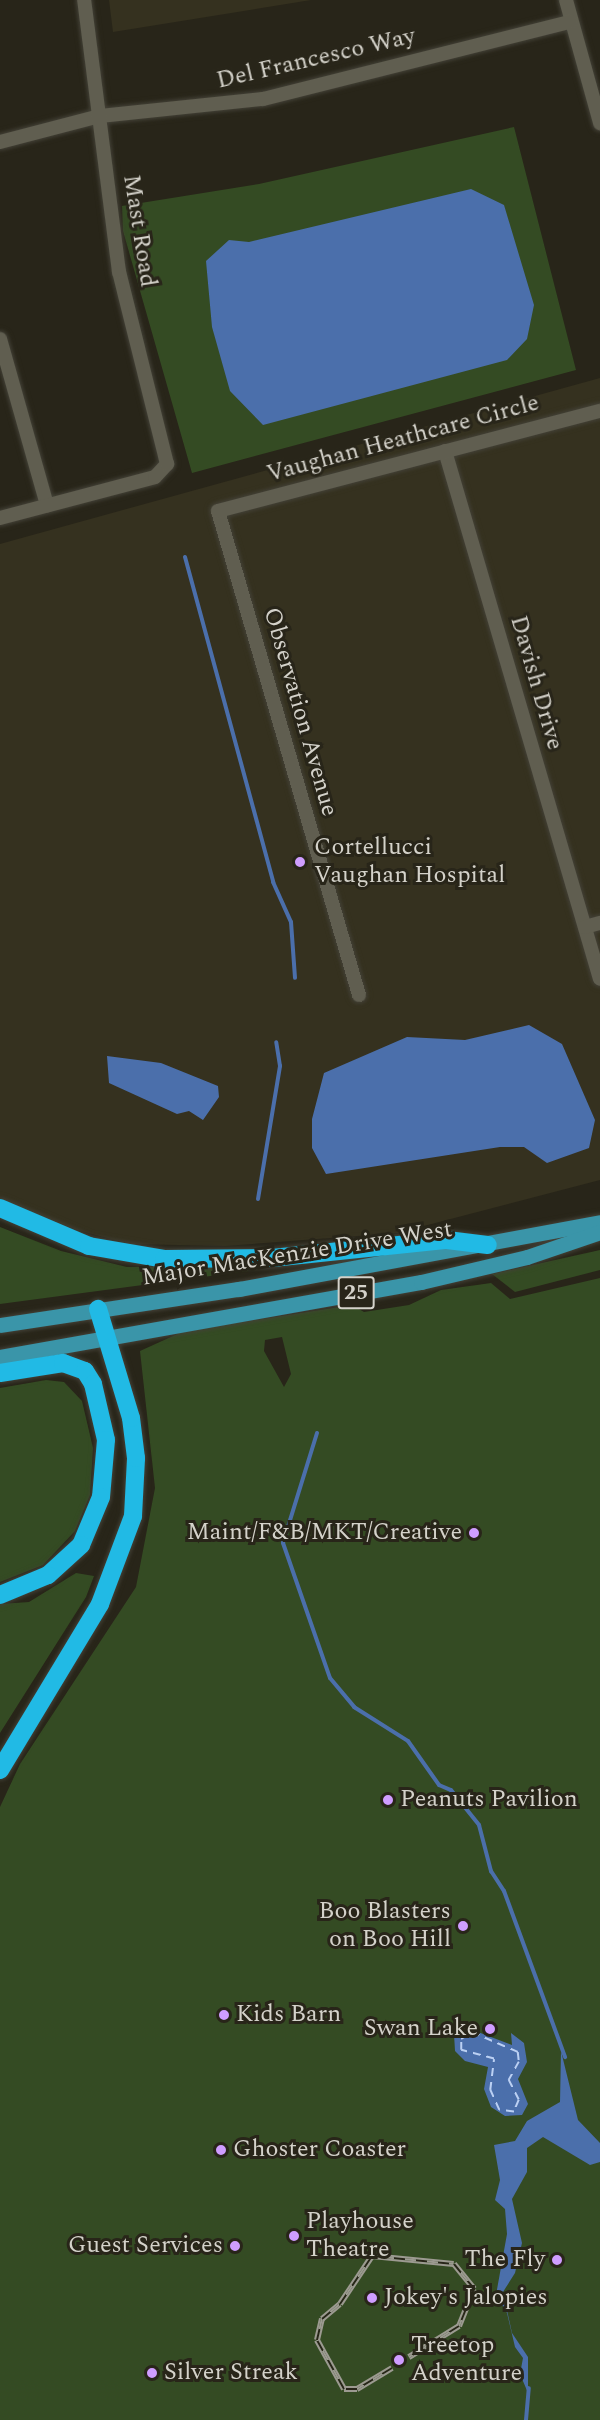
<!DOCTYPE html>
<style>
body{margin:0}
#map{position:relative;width:600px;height:2420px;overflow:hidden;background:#282519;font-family:Spectral,serif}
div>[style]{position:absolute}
.built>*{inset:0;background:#35311f}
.green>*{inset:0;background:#344b23}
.water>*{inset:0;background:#4b6fab}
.stream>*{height:4px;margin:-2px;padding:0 2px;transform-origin:2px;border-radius:2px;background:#4b6fab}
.ferry>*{height:1.5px;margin-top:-0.75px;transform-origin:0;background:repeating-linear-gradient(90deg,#bbd0f3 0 8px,transparent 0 14px)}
.roads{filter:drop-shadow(0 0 2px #434137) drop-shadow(0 0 2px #434137)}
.minor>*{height:14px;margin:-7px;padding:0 7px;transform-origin:7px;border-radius:7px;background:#605e50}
.major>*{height:15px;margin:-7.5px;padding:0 7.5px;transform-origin:7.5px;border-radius:7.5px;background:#3a95a9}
.highway>*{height:18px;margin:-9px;padding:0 9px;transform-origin:9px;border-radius:9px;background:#21bae5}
.rail>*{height:6px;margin-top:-3px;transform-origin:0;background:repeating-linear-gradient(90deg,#282519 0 11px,#9c9a91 0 22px);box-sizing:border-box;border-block:2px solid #9c9a91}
.dots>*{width:16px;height:16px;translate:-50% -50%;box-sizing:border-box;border:3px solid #282519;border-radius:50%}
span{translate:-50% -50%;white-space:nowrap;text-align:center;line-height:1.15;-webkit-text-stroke:6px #282519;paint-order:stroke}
.shield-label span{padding:2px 4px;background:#282519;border:2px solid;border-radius:4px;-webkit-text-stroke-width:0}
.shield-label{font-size:22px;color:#d4d2ca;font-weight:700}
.street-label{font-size:24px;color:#d4d2ca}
.poi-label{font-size:24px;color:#d4d2ca}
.left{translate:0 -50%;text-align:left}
.right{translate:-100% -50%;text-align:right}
</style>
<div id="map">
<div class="built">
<i style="clip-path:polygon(109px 0,311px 0,113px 32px)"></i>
<i style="clip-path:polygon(600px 378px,600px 1180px,397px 1233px,225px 1246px,130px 1244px,77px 1230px,0 1199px,0 544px)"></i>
</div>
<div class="green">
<i style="clip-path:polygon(514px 127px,576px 370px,192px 473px,123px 231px,122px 206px,259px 184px)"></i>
<i style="clip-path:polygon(0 1227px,61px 1251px,127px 1267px,248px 1266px,248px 1271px,0 1304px)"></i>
<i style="clip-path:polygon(600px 1250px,600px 1270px,515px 1292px,492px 1274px)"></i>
<i style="clip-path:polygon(evenodd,600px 1278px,600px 2420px,0 2420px,0 1807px,20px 1764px,136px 1587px,155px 1488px,140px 1351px,184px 1331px,352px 1305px,364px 1312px,409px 1305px,441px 1290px,491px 1283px,510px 1299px,600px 1278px,282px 1337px,291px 1374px,284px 1387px,264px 1351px,265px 1340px,282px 1337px)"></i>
<i style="clip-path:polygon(46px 1380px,64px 1382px,82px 1401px,93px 1448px,90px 1495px,75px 1531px,43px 1565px,0 1582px,0 1388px)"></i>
<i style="clip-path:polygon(76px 1573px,94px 1576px,86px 1597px,0 1733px,0 1604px,29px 1602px)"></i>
</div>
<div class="water">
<i style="clip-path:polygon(471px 189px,504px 205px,534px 305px,527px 339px,507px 360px,263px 425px,230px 391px,212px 327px,206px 261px,229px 240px,249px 242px)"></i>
<i style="clip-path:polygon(529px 1025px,562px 1044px,595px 1120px,589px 1148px,547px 1163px,524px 1147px,500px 1147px,326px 1174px,312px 1148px,312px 1119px,324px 1073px,407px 1037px,465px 1040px)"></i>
<i style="clip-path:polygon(107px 1056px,161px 1063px,218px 1086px,219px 1097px,203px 1120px,189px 1111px,177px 1114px,109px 1083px)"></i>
<i style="clip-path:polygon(470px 2029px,512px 2045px,511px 2033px,524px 2043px,527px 2062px,518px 2079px,528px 2104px,522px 2115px,505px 2116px,491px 2107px,484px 2089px,488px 2067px,465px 2061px,455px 2051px,454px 2034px)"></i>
<i style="clip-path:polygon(561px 2051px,578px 2120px,600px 2143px,600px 2162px,590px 2165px,543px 2137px,527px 2148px,527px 2172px,512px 2199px,522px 2243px,515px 2273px,503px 2292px,512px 2333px,528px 2357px,528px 2393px,520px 2374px,523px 2358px,515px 2347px,507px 2313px,496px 2295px,507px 2234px,505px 2209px,495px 2200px,500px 2180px,494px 2145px,515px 2141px,527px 2121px,560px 2102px)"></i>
</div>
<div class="stream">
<i style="left:185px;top:557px;width:337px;rotate:74.8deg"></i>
<i style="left:273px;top:882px;width:44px;rotate:65.8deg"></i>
<i style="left:291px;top:922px;width:56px;rotate:85.9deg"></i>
<i style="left:258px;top:1199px;width:135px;rotate:-80.6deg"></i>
<i style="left:280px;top:1066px;width:24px;rotate:-99deg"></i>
<i style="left:317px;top:1433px;width:115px;rotate:107.2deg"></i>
<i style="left:283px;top:1543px;width:143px;rotate:70.8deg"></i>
<i style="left:330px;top:1678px;width:38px;rotate:50deg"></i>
<i style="left:354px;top:1707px;width:64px;rotate:32.2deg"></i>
<i style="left:408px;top:1741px;width:54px;rotate:54.8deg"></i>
<i style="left:439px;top:1785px;width:13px;rotate:23deg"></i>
<i style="left:451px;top:1790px;width:45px;rotate:51.3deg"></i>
<i style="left:479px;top:1825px;width:48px;rotate:75.4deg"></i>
<i style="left:491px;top:1871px;width:24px;rotate:57deg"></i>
<i style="left:504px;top:1891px;width:177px;rotate:69.8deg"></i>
<i style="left:526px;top:2420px;width:32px;rotate:-85deg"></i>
</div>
<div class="ferry">
<i style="left:472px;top:2032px;width:50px;rotate:23.5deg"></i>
<i style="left:518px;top:2052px;width:10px;rotate:84deg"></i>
<i style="left:519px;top:2062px;width:21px;rotate:119deg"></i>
<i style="left:509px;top:2080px;width:22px;rotate:63deg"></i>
<i style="left:519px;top:2100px;width:13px;rotate:113deg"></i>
<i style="left:514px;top:2112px;width:15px;rotate:-172deg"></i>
<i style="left:499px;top:2110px;width:22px;rotate:-114deg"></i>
<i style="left:490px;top:2090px;width:31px;rotate:-83deg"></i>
<i style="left:494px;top:2059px;width:34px;rotate:-165deg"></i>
<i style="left:461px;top:2050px;width:11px;rotate:-90deg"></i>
<i style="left:461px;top:2039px;width:13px;rotate:-32deg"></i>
</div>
<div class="roads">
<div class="minor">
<i style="left:566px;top:0;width:128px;rotate:74.5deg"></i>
<i style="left:0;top:142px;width:103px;rotate:-14.6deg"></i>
<i style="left:100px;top:116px;width:164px;rotate:-6deg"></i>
<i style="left:263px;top:99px;width:317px;rotate:-14.1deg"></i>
<i style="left:0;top:339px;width:173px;rotate:74.2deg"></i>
<i style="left:445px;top:451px;width:550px;rotate:73.64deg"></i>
<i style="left:0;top:518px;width:160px;rotate:-14.8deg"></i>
<i style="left:155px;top:477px;width:18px;rotate:-47deg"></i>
<i style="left:167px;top:464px;width:198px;rotate:-104deg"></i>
<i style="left:119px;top:272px;width:274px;rotate:-97.3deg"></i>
<i style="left:585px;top:927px;width:16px;rotate:-15deg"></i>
<i style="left:359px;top:995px;width:504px;rotate:-106.24deg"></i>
<i style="left:218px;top:511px;width:395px;rotate:-14.7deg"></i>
</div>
<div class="major">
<i style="left:0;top:1325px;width:242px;rotate:-8.6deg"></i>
<i style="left:239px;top:1289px;width:367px;rotate:-10.5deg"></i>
<i style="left:0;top:1357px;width:428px;rotate:-10.1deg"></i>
<i style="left:421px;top:1282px;width:109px;rotate:-13.3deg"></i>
<i style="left:527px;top:1257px;width:77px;rotate:-18.9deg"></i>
</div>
<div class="highway">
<i style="left:0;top:1208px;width:97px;rotate:23.1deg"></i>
<i style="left:89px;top:1246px;width:76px;rotate:9.8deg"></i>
<i style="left:164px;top:1259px;width:108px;rotate:-0.5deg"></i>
<i style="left:272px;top:1258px;width:176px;rotate:-5.9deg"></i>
<i style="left:447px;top:1240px;width:41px;rotate:7deg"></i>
<i style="left:0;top:1373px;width:64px;rotate:-9deg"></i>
<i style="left:63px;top:1363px;width:23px;rotate:20deg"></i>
<i style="left:85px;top:1371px;width:15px;rotate:58deg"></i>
<i style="left:93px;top:1384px;width:57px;rotate:76.9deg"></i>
<i style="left:106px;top:1440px;width:57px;rotate:95deg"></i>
<i style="left:101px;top:1497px;width:52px;rotate:112.6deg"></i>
<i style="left:81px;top:1545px;width:45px;rotate:137.7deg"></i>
<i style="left:48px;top:1575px;width:52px;rotate:157.4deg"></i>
<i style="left:0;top:1770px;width:194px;rotate:-58.9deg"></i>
<i style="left:100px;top:1604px;width:94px;rotate:-69.4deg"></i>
<i style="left:133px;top:1516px;width:58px;rotate:-87deg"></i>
<i style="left:136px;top:1458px;width:40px;rotate:-97.1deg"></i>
<i style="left:131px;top:1418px;width:114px;rotate:-106.8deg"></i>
</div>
</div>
<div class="rail">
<i style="left:392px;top:2368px;width:41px;rotate:149deg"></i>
<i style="left:357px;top:2389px;width:13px;rotate:180deg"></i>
<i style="left:344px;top:2389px;width:56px;rotate:-118.9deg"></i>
<i style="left:317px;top:2340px;width:22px;rotate:-77deg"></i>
<i style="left:322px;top:2319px;width:23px;rotate:-40deg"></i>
<i style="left:340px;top:2304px;width:58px;rotate:-56.3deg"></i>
<i style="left:372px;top:2256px;width:82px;rotate:5.6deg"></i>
<i style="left:454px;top:2264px;width:32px;rotate:51deg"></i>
<i style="left:474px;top:2289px;width:40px;rotate:112deg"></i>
<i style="left:459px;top:2326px;width:59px;rotate:148.2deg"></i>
</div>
<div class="dots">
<i style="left:300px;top:862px;background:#cf9dff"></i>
<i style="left:474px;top:1533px;background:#cf9dff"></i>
<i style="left:388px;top:1800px;background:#cf9dff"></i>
<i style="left:463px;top:1926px;background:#cf9dff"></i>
<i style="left:224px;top:2015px;background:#cf9dff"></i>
<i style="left:490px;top:2029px;background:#cf9dff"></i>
<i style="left:221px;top:2150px;background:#cf9dff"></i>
<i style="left:294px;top:2236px;background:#cf9dff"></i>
<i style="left:235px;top:2246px;background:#cf9dff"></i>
<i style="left:557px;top:2260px;background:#cf9dff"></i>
<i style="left:372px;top:2298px;background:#cf9dff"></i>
<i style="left:399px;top:2360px;background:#cf9dff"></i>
<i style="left:152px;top:2373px;background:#cf9dff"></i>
</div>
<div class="shield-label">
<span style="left:356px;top:1293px">25</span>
</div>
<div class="street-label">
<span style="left:316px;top:59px;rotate:-13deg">Del Francesco Way</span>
<span style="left:139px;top:231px;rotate:81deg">Mast Road</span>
<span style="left:403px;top:439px;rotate:-15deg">Vaughan Heathcare Circle</span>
<span style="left:536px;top:683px;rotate:74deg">Davish Drive</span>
<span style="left:300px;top:712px;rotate:74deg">Observation Avenue</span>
<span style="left:297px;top:1254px;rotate:-9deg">Major MacKenzie Drive West</span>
</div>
<div class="poi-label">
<span class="left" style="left:314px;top:862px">Cortellucci<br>Vaughan Hospital</span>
<span class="right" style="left:462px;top:1533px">Maint/F&amp;B/MKT/Creative</span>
<span class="left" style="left:400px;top:1800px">Peanuts Pavilion</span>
<span class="right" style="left:451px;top:1926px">Boo Blasters<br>on Boo Hill</span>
<span class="left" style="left:236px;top:2015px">Kids Barn</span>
<span class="right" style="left:478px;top:2029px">Swan Lake</span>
<span class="left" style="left:233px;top:2150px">Ghoster Coaster</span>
<span class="left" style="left:306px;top:2236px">Playhouse<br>Theatre</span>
<span class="right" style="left:223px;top:2246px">Guest Services</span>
<span class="right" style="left:545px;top:2260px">The Fly</span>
<span class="left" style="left:384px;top:2298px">Jokey's Jalopies</span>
<span class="left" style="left:411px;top:2360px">Treetop<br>Adventure</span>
<span class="left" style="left:164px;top:2373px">Silver Streak</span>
</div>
</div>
